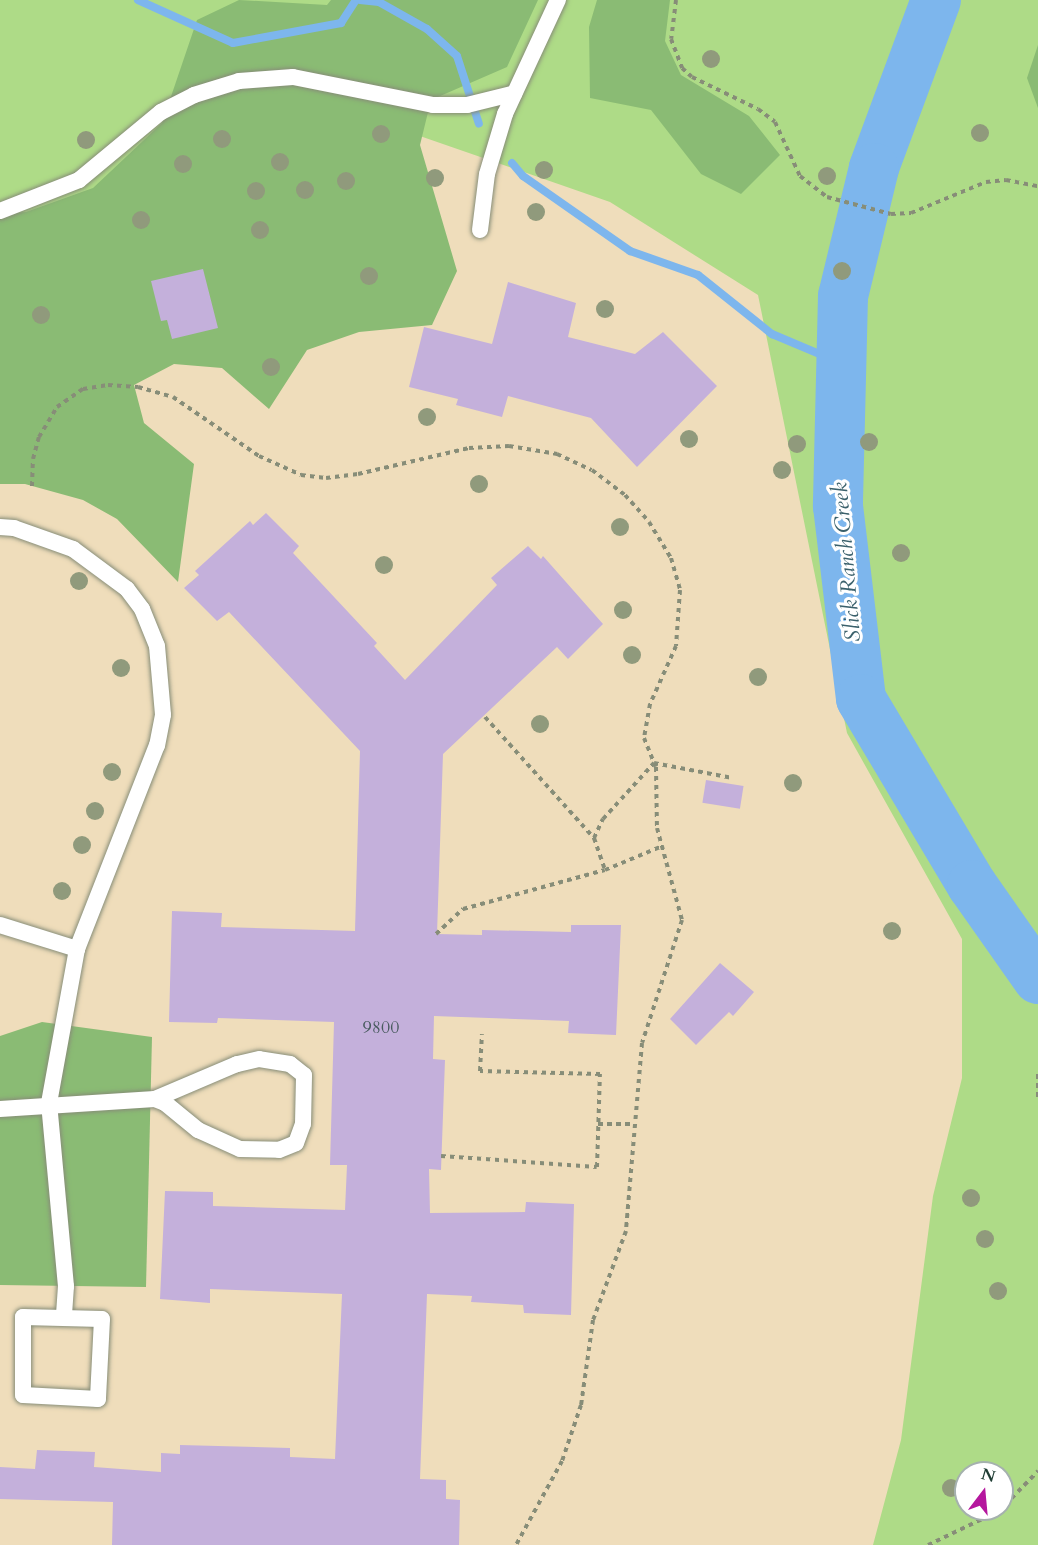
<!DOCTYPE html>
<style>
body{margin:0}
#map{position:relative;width:1038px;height:1545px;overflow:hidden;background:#efddbb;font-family:Cardo,serif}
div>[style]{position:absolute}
.green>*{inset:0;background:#aedb87}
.forest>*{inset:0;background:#8abb74}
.stream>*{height:8px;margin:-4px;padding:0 4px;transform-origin:4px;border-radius:4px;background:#7db6ed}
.river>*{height:50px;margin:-25px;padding:0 25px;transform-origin:25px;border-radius:25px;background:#7db6ed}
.building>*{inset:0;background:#c4b0db;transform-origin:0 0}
.path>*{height:4px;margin-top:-2px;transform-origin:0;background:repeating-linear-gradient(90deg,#878d78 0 4.5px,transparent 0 9px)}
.roads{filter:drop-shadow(0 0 2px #878d78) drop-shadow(0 0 2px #878d78)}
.lane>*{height:16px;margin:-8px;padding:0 8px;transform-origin:8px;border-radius:8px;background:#fff}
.trees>*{width:18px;height:18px;margin:-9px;border-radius:50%;background:#909a7c}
span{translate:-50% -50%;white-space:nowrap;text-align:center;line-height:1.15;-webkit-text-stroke:6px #fff;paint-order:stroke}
.number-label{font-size:18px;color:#485a5e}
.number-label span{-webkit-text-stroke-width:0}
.water-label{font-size:22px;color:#3b616c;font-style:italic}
.north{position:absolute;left:954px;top:1461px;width:60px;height:60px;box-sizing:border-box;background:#fff;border:2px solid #a5b1ae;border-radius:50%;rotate:16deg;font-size:16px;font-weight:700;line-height:24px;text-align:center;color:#1f3d34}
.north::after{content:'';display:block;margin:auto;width:21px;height:27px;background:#b5179e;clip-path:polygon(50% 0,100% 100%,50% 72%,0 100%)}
</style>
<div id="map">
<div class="green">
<i style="clip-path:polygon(evenodd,0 0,1038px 0,1038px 1545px,873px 1545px,901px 1440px,933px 1196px,962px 1078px,962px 939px,847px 733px,758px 295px,610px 202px,316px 100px,0 250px,0 0,966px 1473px,1002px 1473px,1002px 1509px,966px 1509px,966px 1473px)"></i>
</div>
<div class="forest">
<i style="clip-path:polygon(239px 0,327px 5px,331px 0,538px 0,507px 67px,431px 100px,420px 145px,457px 271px,432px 325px,359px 332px,307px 350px,269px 409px,222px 368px,174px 364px,134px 385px,144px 423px,194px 464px,178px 582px,117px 519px,83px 500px,25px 484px,0 484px,0 214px,26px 212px,93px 188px,162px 123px,197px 20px)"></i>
<i style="clip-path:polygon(597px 0,670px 0,665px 41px,681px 75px,749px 116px,780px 155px,741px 194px,701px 174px,651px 110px,590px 98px,589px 27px)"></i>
<i style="clip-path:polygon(1038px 45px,1038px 108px,1027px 78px)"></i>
<i style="clip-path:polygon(42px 1022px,152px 1037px,146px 1287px,0 1285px,0 1036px)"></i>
</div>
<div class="stream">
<i style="left:138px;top:0;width:104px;rotate:24.4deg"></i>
<i style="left:233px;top:43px;width:110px;rotate:-10.5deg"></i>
<i style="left:341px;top:23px;width:27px;rotate:-57deg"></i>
<i style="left:360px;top:0;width:19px;rotate:6deg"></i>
<i style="left:379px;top:2px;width:55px;rotate:29.4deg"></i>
<i style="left:427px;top:29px;width:40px;rotate:42deg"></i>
<i style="left:457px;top:56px;width:71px;rotate:72.1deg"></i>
<i style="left:512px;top:163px;width:17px;rotate:50deg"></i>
<i style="left:523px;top:176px;width:131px;rotate:35deg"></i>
<i style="left:630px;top:251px;width:72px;rotate:19.4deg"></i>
<i style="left:698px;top:275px;width:95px;rotate:38.6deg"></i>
<i style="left:772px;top:334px;width:75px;rotate:22.8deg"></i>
</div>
<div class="river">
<i style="left:936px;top:0;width:179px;rotate:110.3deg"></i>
<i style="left:874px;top:168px;width:132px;rotate:103.6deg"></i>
<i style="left:843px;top:296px;width:210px;rotate:91.4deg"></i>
<i style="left:838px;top:506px;width:194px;rotate:83.2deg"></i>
<i style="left:861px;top:699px;width:217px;rotate:59.2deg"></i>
<i style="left:972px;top:885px;width:115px;rotate:54.9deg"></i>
</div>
<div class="building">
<i style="clip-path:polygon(203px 269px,218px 328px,172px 339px,167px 320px,161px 321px,151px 281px)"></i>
<i style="clip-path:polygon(508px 282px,576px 303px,568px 337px,635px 354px,663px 332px,717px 386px,637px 467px,591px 418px,508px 396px,502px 417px,456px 405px,458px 399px,409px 387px,424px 327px,492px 344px)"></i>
<i style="clip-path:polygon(266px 513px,299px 546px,293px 553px,377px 643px,374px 646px,405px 680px,497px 585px,491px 578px,528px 546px,541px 559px,543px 556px,603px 624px,568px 659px,557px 647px,443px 754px,437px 934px,482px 935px,482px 930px,571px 932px,571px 925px,621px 925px,616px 1035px,568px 1033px,569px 1021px,434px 1016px,433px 1059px,445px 1060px,441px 1170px,429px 1169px,430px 1213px,525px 1212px,526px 1202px,574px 1204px,571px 1315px,524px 1313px,523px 1305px,471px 1302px,472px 1296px,427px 1294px,420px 1479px,446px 1480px,446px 1499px,460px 1500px,459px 1545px,112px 1545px,113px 1502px,0 1499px,0 1467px,35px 1469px,37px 1450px,95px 1452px,94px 1467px,161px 1472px,161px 1453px,180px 1454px,180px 1445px,290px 1448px,290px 1457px,335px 1459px,342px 1294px,210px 1289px,210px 1303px,160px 1299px,165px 1191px,213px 1192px,213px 1206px,345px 1210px,347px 1165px,330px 1165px,334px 1022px,218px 1018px,217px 1023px,169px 1022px,172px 911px,222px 913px,221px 927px,355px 931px,360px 751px,229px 612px,217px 621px,184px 588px,199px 575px,195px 571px,250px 521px,253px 525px)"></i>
<i style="left:706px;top:780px;width:38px;height:23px;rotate:9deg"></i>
<i style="clip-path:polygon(720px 963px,754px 992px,733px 1016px,729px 1012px,696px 1045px,670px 1019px)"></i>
</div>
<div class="path">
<i style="left:676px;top:0;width:39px;rotate:97deg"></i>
<i style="left:671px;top:39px;width:31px;rotate:69deg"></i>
<i style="left:682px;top:68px;width:13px;rotate:42deg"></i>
<i style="left:692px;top:77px;width:73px;rotate:25.9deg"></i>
<i style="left:758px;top:109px;width:21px;rotate:37deg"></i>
<i style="left:775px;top:122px;width:60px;rotate:65.2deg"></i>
<i style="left:800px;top:176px;width:34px;rotate:38deg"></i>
<i style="left:827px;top:197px;width:66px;rotate:14.9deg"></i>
<i style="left:891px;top:214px;width:20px;rotate:-3deg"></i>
<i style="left:911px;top:213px;width:81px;rotate:-22.5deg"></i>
<i style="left:986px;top:182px;width:20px;rotate:-6deg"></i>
<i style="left:1006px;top:180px;width:33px;rotate:11deg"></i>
<i style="left:32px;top:486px;width:27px;rotate:-88deg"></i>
<i style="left:33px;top:459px;width:23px;rotate:-75deg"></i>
<i style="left:39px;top:437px;width:35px;rotate:-59deg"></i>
<i style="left:57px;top:407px;width:32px;rotate:-35deg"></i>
<i style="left:83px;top:389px;width:25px;rotate:-9deg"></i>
<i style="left:108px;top:385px;width:30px;rotate:4deg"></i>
<i style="left:138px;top:387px;width:36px;rotate:16deg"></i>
<i style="left:173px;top:397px;width:104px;rotate:34.5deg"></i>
<i style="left:259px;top:456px;width:46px;rotate:24.3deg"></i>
<i style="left:301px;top:475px;width:25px;rotate:7deg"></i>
<i style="left:326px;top:478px;width:32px;rotate:-7deg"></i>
<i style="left:358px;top:474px;width:114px;rotate:-13.2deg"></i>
<i style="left:469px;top:448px;width:40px;rotate:-2.9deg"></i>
<i style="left:509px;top:446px;width:49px;rotate:9.5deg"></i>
<i style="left:557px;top:454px;width:38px;rotate:25deg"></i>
<i style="left:592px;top:470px;width:41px;rotate:37.1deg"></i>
<i style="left:625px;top:495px;width:36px;rotate:48deg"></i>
<i style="left:649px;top:522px;width:42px;rotate:58.6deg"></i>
<i style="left:671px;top:558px;width:33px;rotate:74deg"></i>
<i style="left:680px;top:590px;width:56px;rotate:94.1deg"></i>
<i style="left:676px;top:646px;width:64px;rotate:114.1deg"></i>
<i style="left:650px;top:704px;width:35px;rotate:100deg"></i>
<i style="left:644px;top:738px;width:31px;rotate:68deg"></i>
<i style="left:656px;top:767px;width:61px;rotate:89.1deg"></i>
<i style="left:657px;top:828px;width:95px;rotate:74.8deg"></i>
<i style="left:682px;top:920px;width:129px;rotate:108deg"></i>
<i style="left:642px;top:1043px;width:189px;rotate:94.9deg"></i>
<i style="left:626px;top:1231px;width:95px;rotate:110.3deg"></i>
<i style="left:593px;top:1320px;width:86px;rotate:98deg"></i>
<i style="left:581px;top:1405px;width:59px;rotate:108.7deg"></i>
<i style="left:562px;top:1461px;width:96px;rotate:118.7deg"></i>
<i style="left:485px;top:717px;width:163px;rotate:48deg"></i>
<i style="left:594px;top:838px;width:34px;rotate:71deg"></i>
<i style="left:594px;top:838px;width:21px;rotate:-65deg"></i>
<i style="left:603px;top:819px;width:76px;rotate:-47.7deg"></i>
<i style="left:654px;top:763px;width:80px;rotate:10.8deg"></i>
<i style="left:436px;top:934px;width:37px;rotate:-43deg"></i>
<i style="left:463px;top:909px;width:147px;rotate:-15.4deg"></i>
<i style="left:605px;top:870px;width:60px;rotate:-22.7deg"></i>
<i style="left:1038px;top:1074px;width:24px;rotate:90deg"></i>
<i style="left:598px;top:1124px;width:35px"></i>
<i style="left:441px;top:1156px;width:156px;rotate:4deg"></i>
<i style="left:597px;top:1167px;width:93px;rotate:-88.2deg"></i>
<i style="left:600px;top:1074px;width:120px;rotate:-178.6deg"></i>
<i style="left:480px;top:1071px;width:37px;rotate:-87deg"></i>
<i style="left:928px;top:1545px;width:79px;rotate:-25.6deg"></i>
<i style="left:999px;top:1511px;width:56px;rotate:-45.7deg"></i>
</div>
<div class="roads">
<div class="lane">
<i style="left:0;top:211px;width:85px;rotate:-21.4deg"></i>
<i style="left:79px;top:180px;width:107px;rotate:-39.7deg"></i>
<i style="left:161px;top:112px;width:37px;rotate:-27deg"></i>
<i style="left:194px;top:95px;width:47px;rotate:-17.3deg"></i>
<i style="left:239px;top:81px;width:54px;rotate:-4.2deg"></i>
<i style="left:293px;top:77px;width:143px;rotate:11.3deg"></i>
<i style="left:433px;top:105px;width:34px"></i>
<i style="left:467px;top:105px;width:49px;rotate:-14deg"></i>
<i style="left:480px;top:230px;width:56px;rotate:-82.9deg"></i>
<i style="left:487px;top:174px;width:63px;rotate:-73.3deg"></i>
<i style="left:505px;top:114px;width:126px;rotate:-65.1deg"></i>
<i style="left:0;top:527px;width:14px;rotate:4deg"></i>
<i style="left:14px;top:528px;width:63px;rotate:19.6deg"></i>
<i style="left:73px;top:549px;width:67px;rotate:36.5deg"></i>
<i style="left:127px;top:589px;width:25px;rotate:53deg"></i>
<i style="left:142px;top:609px;width:40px;rotate:68deg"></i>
<i style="left:157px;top:646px;width:69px;rotate:85deg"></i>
<i style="left:163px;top:715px;width:31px;rotate:101deg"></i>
<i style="left:157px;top:745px;width:219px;rotate:111.4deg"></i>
<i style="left:0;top:925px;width:81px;rotate:17.3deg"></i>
<i style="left:77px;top:949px;width:157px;rotate:100.3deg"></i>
<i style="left:49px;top:1103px;width:184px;rotate:84.7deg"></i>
<i style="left:66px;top:1286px;width:31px;rotate:94deg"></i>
<i style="left:0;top:1109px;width:155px;rotate:-3.7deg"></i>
<i style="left:155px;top:1099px;width:11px;rotate:22deg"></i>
<i style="left:165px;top:1103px;width:43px;rotate:39.3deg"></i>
<i style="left:198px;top:1130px;width:46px;rotate:24.3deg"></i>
<i style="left:240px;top:1149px;width:39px;rotate:1deg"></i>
<i style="left:279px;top:1150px;width:18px;rotate:-22deg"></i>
<i style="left:296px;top:1143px;width:20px;rotate:-70deg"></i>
<i style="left:303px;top:1124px;width:49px;rotate:-88.8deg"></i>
<i style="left:304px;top:1075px;width:18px;rotate:-142deg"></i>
<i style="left:290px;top:1064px;width:31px;rotate:-171deg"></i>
<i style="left:259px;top:1059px;width:23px;rotate:167deg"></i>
<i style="left:237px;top:1064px;width:89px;rotate:156.9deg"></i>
<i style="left:23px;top:1317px;width:79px;rotate:1.5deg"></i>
<i style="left:102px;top:1319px;width:80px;rotate:92.9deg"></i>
<i style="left:98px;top:1399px;width:75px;rotate:-176.9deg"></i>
<i style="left:23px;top:1395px;width:78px;rotate:-90deg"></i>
</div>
</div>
<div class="trees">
<i style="left:711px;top:59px"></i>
<i style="left:980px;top:133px"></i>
<i style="left:381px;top:134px"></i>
<i style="left:222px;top:139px"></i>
<i style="left:86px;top:140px"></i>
<i style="left:280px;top:162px"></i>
<i style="left:183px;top:164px"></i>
<i style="left:544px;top:170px"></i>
<i style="left:827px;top:176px"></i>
<i style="left:435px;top:178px"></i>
<i style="left:346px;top:181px"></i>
<i style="left:305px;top:190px"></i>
<i style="left:256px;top:191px"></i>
<i style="left:536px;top:212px"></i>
<i style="left:141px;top:220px"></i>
<i style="left:260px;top:230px"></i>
<i style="left:842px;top:271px"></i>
<i style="left:369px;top:276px"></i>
<i style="left:605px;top:309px"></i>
<i style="left:41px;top:315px"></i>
<i style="left:271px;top:367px"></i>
<i style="left:427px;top:417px"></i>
<i style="left:689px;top:439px"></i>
<i style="left:869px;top:442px"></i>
<i style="left:797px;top:444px"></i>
<i style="left:782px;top:470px"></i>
<i style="left:479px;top:484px"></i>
<i style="left:620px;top:527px"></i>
<i style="left:901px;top:553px"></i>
<i style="left:384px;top:565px"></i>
<i style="left:79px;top:581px"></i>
<i style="left:623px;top:610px"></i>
<i style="left:632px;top:655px"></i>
<i style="left:121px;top:668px"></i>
<i style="left:758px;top:677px"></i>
<i style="left:540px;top:724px"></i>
<i style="left:112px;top:772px"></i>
<i style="left:793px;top:783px"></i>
<i style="left:95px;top:811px"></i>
<i style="left:82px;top:845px"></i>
<i style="left:62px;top:891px"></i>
<i style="left:892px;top:931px"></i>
<i style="left:971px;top:1198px"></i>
<i style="left:985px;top:1239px"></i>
<i style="left:998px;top:1291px"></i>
<i style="left:951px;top:1488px"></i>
</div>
<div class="number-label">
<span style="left:381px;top:1028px">9800</span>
</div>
<div class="water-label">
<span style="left:847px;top:562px;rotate:-95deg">Slick Ranch Creek</span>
</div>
<div class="north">N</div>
</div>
